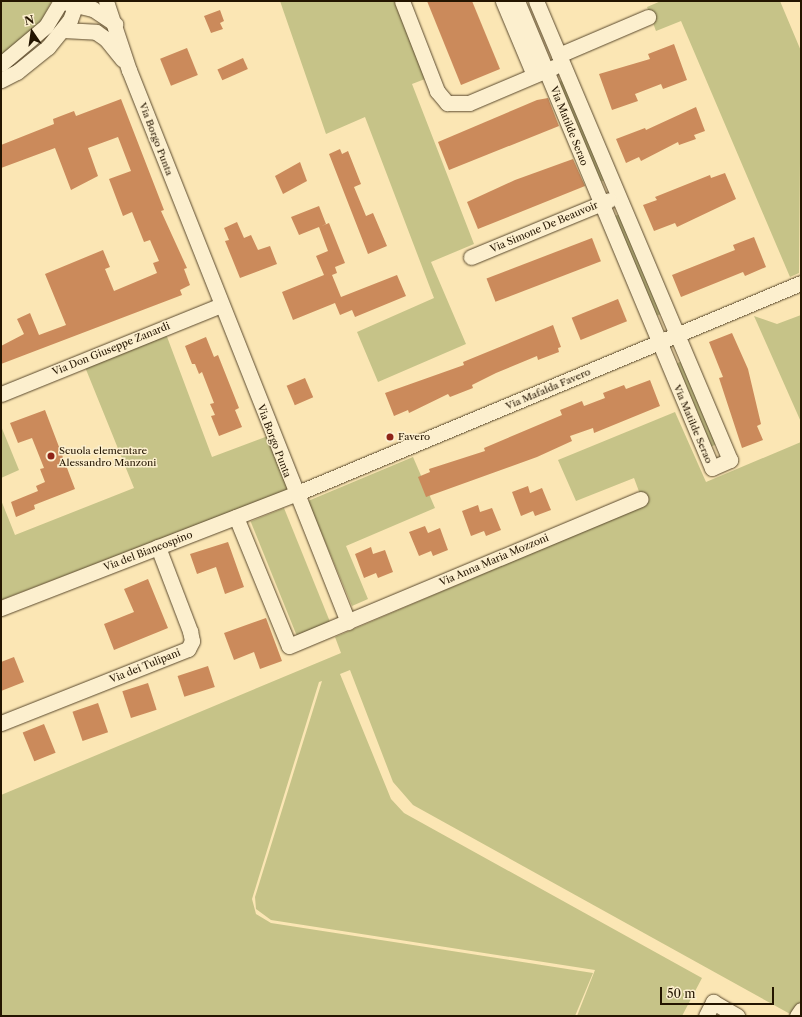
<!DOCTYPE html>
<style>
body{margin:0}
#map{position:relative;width:802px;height:1017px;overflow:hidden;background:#fbe6b4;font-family:"Libre Caslon Text",serif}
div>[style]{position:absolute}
.green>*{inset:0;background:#c6c388;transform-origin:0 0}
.building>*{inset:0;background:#cb8a5b;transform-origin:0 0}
.roads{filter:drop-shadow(0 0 1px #5a492d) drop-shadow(0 0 1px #5a492d)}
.minor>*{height:15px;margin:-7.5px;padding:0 7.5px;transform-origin:7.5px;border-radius:7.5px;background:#fcefce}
.dots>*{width:11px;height:11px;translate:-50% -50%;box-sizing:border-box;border:2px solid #fcefce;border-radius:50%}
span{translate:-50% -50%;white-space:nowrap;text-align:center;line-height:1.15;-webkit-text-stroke:3px #fcefce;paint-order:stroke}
.street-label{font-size:10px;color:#241500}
.poi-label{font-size:10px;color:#241500}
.left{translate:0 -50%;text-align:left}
.frame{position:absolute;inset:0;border:2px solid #241500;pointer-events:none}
.north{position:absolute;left:12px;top:12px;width:40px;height:40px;-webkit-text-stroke:3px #fcefce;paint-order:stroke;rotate:347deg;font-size:11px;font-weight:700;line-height:16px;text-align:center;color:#241500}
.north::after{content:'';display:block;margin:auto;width:14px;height:18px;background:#241500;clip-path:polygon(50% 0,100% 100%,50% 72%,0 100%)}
.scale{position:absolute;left:660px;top:987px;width:114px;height:18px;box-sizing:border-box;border:2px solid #241500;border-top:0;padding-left:5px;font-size:12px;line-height:14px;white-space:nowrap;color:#241500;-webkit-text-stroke:3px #fcefce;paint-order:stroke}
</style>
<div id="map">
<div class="green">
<i style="clip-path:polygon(1px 1px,52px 1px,37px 28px,1px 58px)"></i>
<i style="clip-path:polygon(280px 1px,394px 1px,425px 79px,412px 84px,474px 244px,431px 262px,466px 344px,378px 382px,357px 332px,434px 298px,365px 117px,326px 134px)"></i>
<i style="clip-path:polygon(661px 1px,780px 1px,801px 51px,799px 273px,790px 277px,681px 21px,656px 31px,647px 7px)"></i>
<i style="left:564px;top:80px;width:108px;height:9px;rotate:68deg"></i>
<i style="left:620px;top:214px;width:108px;height:11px;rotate:68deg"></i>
<i style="clip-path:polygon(801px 315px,801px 422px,754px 316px,777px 324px)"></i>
<i style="clip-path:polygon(166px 334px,212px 457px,268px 436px,288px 490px,1px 600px,1px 500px,15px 535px,134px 488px,85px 367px)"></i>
<i style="left:682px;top:361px;width:90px;height:9px;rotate:66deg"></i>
<i style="clip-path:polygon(675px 412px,706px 482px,801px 442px,801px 1001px,792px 1015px,413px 805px,393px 782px,350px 670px,340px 674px,391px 799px,404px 813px,702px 978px,682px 1016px,577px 1016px,595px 970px,271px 920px,256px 909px,255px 897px,322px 681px,319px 682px,252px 899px,256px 914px,271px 923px,593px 973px,575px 1016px,1px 1016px,1px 795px,341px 653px,335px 637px,644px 505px,634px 478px,576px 501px,558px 460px)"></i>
<i style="clip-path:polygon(1px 426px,19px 470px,1px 478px)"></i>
<i style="clip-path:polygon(413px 457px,435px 508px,346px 546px,368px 599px,352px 606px,308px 501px)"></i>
<i style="left:284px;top:508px;width:123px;height:36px;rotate:68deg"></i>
</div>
<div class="building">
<i style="clip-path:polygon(427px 1px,472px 1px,500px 69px,461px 85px)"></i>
<i style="clip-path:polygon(220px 10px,224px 21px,220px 23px,223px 29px,211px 33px,204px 16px)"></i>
<i style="clip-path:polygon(674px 44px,687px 80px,663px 89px,661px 84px,635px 94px,638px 101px,612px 110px,599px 74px,650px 59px,648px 54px)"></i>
<i style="left:187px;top:48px;width:29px;height:29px;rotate:68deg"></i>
<i style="left:243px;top:58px;width:12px;height:28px;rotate:66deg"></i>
<i style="clip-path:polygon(548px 98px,559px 126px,449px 170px,438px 142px,537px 100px)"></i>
<i style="clip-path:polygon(121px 99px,164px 210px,161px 211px,187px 268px,184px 269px,190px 285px,180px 290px,182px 295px,1px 364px,1px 346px,24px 334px,17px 319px,30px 313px,39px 335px,66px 325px,45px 274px,103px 250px,110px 267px,105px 269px,114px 291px,157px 273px,153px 263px,159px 261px,150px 240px,144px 242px,132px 212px,123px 216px,109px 179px,131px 171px,118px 137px,88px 148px,98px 176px,71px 190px,55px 148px,1px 168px,1px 145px,54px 124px,53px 119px,74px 111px,76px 116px)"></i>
<i style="clip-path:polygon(696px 107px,705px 131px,694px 135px,696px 139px,679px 145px,678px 142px,641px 161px,639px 157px,626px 163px,616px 139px,645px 128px,646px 130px)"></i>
<i style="clip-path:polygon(340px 149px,342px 154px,348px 151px,361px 184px,354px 187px,366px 216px,373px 213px,387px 246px,368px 254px,329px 154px)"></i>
<i style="clip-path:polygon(573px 159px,585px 186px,478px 229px,467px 202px,515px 180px)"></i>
<i style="clip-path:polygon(300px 162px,307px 181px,283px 194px,275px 176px)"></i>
<i style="clip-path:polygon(725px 173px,736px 199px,677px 227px,675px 223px,654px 231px,643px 205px,657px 200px,655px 197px,710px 175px,711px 178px)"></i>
<i style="clip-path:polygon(319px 206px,326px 224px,322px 226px,329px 223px,345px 263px,335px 267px,337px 273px,332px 275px,341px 297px,397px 275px,406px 296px,355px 317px,352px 310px,340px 315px,335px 303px,293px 320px,282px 292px,324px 275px,316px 256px,328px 251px,319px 227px,299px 235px,291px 217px)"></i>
<i style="clip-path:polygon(237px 222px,244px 238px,251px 235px,258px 250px,270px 246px,277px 264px,240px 278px,225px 241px,229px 240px,224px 228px)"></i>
<i style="clip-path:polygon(754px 237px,766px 267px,745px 276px,743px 272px,681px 297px,672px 275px,735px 250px,733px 245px)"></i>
<i style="left:592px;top:238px;width:25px;height:113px;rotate:69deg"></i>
<i style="left:618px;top:299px;width:24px;height:50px;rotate:68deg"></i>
<i style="clip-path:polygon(553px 325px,561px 347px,558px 348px,559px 352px,538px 360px,537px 356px,496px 373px,472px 385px,473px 388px,450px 397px,448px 394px,409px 413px,408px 410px,394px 416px,385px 393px,464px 365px,463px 362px)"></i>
<i style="clip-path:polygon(732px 333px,748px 369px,761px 424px,757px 426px,763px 440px,742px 448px,719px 378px,723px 377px,709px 342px)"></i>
<i style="clip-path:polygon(206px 337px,214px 357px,218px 355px,239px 408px,235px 410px,242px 427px,219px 436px,211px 416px,215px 415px,210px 404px,214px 403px,202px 372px,199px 374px,195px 364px,192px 364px,185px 346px)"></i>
<i style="left:305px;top:378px;width:21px;height:20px;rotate:67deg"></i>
<i style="clip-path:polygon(650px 380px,660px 406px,594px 433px,593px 428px,570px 436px,572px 441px,537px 457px,426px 497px,418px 477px,430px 472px,429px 469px,485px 451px,484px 448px,562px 415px,560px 410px,570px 406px,582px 401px,584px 406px,605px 398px,603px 393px,624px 385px,626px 389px)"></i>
<i style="clip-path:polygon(45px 410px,75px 489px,34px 505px,35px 509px,16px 517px,11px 502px,38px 491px,36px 486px,45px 482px,40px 469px,44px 468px,32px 438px,18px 443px,10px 423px)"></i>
<i style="clip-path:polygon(528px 486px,530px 493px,542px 488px,551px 510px,535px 516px,533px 511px,521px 516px,512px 492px)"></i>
<i style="clip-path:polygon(478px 505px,480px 512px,492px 508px,501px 530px,486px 536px,484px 531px,471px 536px,462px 511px)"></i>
<i style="clip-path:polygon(425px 526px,428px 533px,440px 528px,448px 550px,433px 556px,431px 551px,419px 556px,409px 532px)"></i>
<i style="clip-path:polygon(228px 542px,244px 587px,225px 594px,216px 567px,197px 574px,190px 554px)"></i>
<i style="clip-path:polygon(371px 547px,373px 554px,385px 550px,393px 572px,378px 578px,376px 573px,364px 578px,355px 554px)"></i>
<i style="clip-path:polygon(148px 579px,168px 628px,114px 650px,104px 624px,134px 612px,124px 589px)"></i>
<i style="clip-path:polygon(266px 618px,282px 661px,260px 669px,254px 652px,234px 660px,224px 633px)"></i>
<i style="clip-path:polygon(14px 657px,24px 682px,1px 691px,1px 662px)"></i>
<i style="left:208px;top:666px;width:22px;height:32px;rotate:72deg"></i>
<i style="left:148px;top:683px;width:28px;height:27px;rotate:72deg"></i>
<i style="left:98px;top:703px;width:31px;height:27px;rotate:71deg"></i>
<i style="left:44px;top:724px;width:31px;height:23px;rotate:68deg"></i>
</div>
<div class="roads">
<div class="minor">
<i style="left:106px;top:1px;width:73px;rotate:71.6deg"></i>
<i style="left:129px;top:70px;width:594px;rotate:68.36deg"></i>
<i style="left:402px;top:1px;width:97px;rotate:68.7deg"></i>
<i style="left:437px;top:91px;width:16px;rotate:50deg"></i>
<i style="left:447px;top:103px;width:22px"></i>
<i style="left:469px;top:103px;width:92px;rotate:-23deg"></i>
<i style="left:503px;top:1px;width:80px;rotate:67.3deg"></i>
<i style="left:517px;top:1px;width:506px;rotate:67.34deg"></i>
<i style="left:712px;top:468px;width:20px;rotate:-24deg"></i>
<i style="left:730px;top:460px;width:498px;rotate:-112.9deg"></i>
<i style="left:67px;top:3px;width:27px;rotate:13deg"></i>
<i style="left:93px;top:9px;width:27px;rotate:34deg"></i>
<i style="left:63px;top:30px;width:33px;rotate:3deg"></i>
<i style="left:96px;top:32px;width:12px;rotate:35deg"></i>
<i style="left:106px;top:39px;width:26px;rotate:51deg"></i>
<i style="left:559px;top:55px;width:97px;rotate:-23.1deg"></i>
<i style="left:1px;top:64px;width:59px;rotate:-40.2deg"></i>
<i style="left:46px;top:26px;width:29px;rotate:-59deg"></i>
<i style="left:1px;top:80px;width:18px;rotate:-27deg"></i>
<i style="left:17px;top:72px;width:40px;rotate:-39deg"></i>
<i style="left:48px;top:47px;width:35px;rotate:-51deg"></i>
<i style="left:70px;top:20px;width:20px;rotate:-70deg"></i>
<i style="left:471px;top:257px;width:149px;rotate:-22.4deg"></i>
<i style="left:1px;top:394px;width:237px;rotate:-22deg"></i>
<i style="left:236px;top:517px;width:139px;rotate:67.7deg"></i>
<i style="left:289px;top:646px;width:381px;rotate:-22.7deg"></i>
<i style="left:1px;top:608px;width:315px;rotate:-21.2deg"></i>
<i style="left:295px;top:494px;width:548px;rotate:-22.64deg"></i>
<i style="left:1px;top:723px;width:201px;rotate:-21.6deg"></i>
<i style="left:188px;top:649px;width:9px;rotate:-63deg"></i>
<i style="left:192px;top:641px;width:10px;rotate:-101deg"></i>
<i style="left:190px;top:631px;width:90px;rotate:-110.9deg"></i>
<i style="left:706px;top:1016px;width:16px;rotate:-63deg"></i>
<i style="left:713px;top:1002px;width:28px;rotate:30deg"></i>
<i style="left:797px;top:1016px;width:7px;rotate:-56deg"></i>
</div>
</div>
<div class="dots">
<i style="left:390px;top:437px;background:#8f2418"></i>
<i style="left:51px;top:456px;background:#8f2418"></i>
</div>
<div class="street-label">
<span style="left:569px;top:126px;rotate:68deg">Via Matilde Serao</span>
<span style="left:156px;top:139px;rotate:69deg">Via Borgo Punta</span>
<span style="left:544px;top:227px;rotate:-23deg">Via Simone De Beauvoir</span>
<span style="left:111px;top:349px;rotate:-22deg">Via Don Giuseppe Zanardi</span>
<span style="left:548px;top:389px;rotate:-23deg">Via Mafalda Favero</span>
<span style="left:693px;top:424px;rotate:67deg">Via Matilde Serao</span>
<span style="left:274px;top:441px;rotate:69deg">Via Borgo Punta</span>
<span style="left:148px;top:551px;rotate:-21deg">Via del Biancospino</span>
<span style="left:494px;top:560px;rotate:-23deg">Via Anna Maria Mozzoni</span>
<span style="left:145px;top:666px;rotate:-22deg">Via dei Tulipani</span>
</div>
<div class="poi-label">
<span class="left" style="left:398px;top:437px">Favero</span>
<span class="left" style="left:59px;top:456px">Scuola elementare<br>Alessandro Manzoni</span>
</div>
<div class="frame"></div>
<div class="north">N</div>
<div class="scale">50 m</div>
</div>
